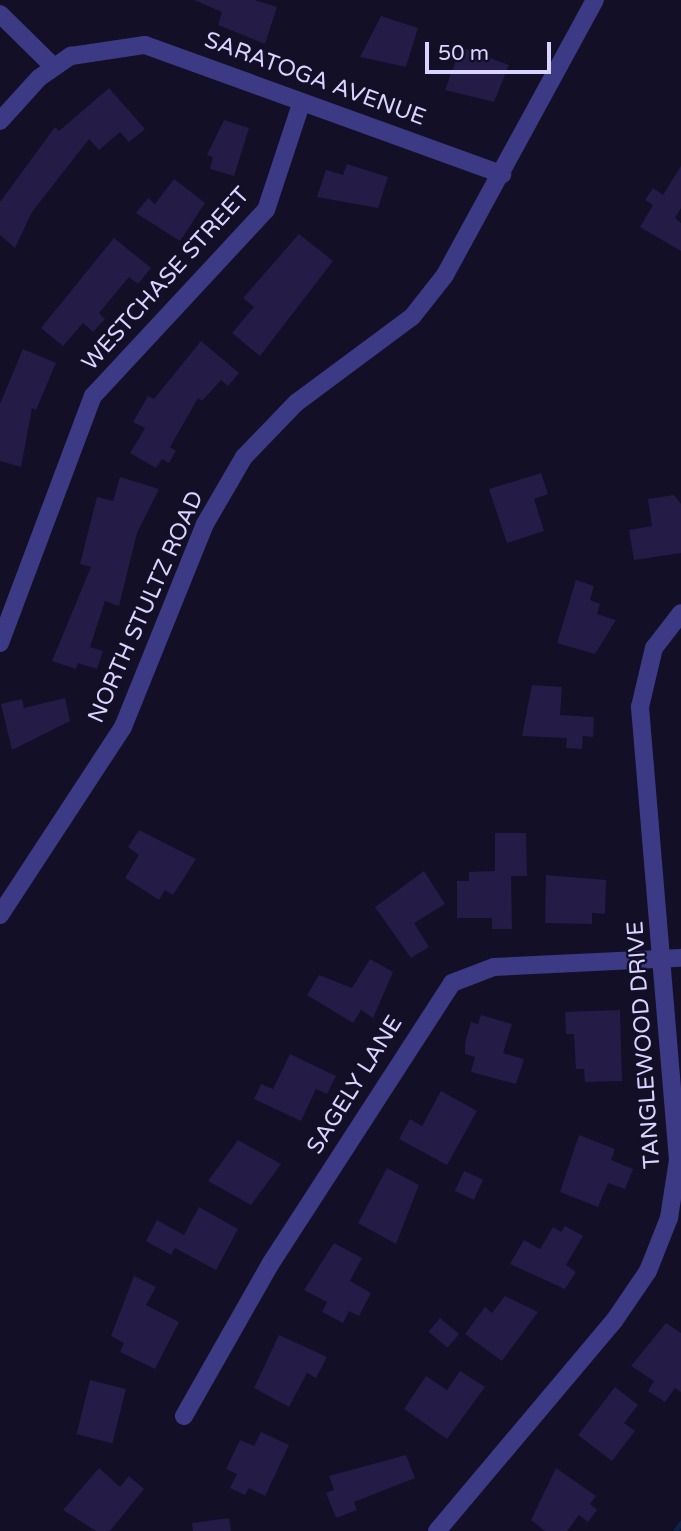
<!DOCTYPE html>
<style>
body{margin:0}
#map{position:relative;width:681px;height:1531px;overflow:hidden;background:#130f26;font-family:"Varela Round",sans-serif}
div>[style]{position:absolute}
.stream>*{height:5px;margin:-2.5px;padding:0 2.5px;transform-origin:2.5px;border-radius:2.5px;background:#0c2248}
.building>*{inset:0;background:#241b47;transform-origin:0 0}
.minor>*{height:18px;margin:-9px;padding:0 9px;transform-origin:9px;border-radius:9px;background:#3d3a85}
span{translate:-50% -50%;white-space:nowrap;text-align:center;line-height:1.15;-webkit-text-stroke:5px #130f26;paint-order:stroke}
.street-label{font-size:23px;color:#d9d4ff}
.scale{position:absolute;left:425px;top:42px;width:126px;height:32px;box-sizing:border-box;border:4px solid #d9d4ff;border-top:0;padding-left:9px;font-size:21px;line-height:24px;white-space:nowrap;color:#d9d4ff;-webkit-text-stroke:5px #130f26;paint-order:stroke}
</style>
<div id="map">
<div class="stream">
<i style="left:675px;top:1531px;width:10px;rotate:-53deg"></i>
</div>
<div class="building">
<i style="clip-path:polygon(194px 0,255px 0,277px 7px,265px 44px,218px 25px,222px 12px)"></i>
<i style="clip-path:polygon(381px 16px,418px 28px,406px 67px,360px 57px)"></i>
<i style="clip-path:polygon(461px 47px,509px 65px,494px 102px,445px 90px)"></i>
<i style="clip-path:polygon(109px 88px,145px 129px,129px 142px,120px 132px,99px 150px,89px 139px,32px 212px,15px 248px,0 235px,0 202px,55px 127px,59px 131px)"></i>
<i style="clip-path:polygon(224px 120px,249px 128px,234px 176px,210px 169px,213px 157px,207px 155px)"></i>
<i style="clip-path:polygon(347px 164px,388px 177px,378px 208px,317px 197px,326px 170px,343px 175px)"></i>
<i style="clip-path:polygon(681px 166px,681px 208px,675px 218px,681px 223px,681px 251px,640px 227px,653px 205px,645px 200px,653px 188px,663px 195px)"></i>
<i style="clip-path:polygon(174px 179px,205px 203px,180px 241px,136px 213px,148px 198px,155px 204px)"></i>
<i style="clip-path:polygon(299px 234px,333px 261px,260px 356px,232px 333px,254px 307px,243px 298px)"></i>
<i style="clip-path:polygon(114px 238px,151px 268px,138px 284px,129px 277px,99px 313px,105px 319px,93px 332px,83px 323px,63px 346px,41px 328px)"></i>
<i style="clip-path:polygon(201px 341px,239px 373px,228px 386px,221px 380px,202px 401px,198px 398px,170px 447px,176px 451px,169px 463px,162px 459px,156px 468px,130px 453px,145px 428px,133px 422px,148px 396px,154px 399px)"></i>
<i style="clip-path:polygon(23px 349px,56px 363px,36px 410px,32px 408px,21px 467px,0 461px,0 404px)"></i>
<i style="clip-path:polygon(541px 473px,548px 494px,534px 499px,544px 531px,507px 543px,489px 489px)"></i>
<i style="clip-path:polygon(120px 477px,159px 489px,137px 533px,119px 606px,105px 601px,90px 647px,103px 651px,97px 669px,78px 663px,76px 669px,52px 661px,91px 567px,80px 564px,97px 497px,113px 501px)"></i>
<i style="clip-path:polygon(674px 495px,681px 504px,681px 553px,634px 560px,629px 530px,652px 526px,648px 499px)"></i>
<i style="clip-path:polygon(576px 580px,594px 586px,590px 600px,600px 604px,597px 614px,616px 620px,595px 654px,557px 643px)"></i>
<i style="clip-path:polygon(532px 685px,562px 687px,560px 715px,594px 717px,593px 737px,583px 736px,582px 749px,566px 748px,567px 738px,522px 736px)"></i>
<i style="clip-path:polygon(65px 698px,70px 721px,12px 750px,1px 704px,22px 699px,24px 708px)"></i>
<i style="clip-path:polygon(139px 830px,196px 859px,173px 895px,165px 890px,159px 900px,125px 878px,139px 855px,128px 847px)"></i>
<i style="clip-path:polygon(495px 833px,526px 833px,527px 876px,511px 876px,512px 929px,492px 929px,492px 918px,457px 918px,457px 881px,469px 881px,469px 872px,495px 871px)"></i>
<i style="clip-path:polygon(424px 871px,445px 904px,414px 923px,429px 947px,411px 958px,375px 907px)"></i>
<i style="clip-path:polygon(546px 875px,606px 880px,605px 914px,592px 913px,592px 924px,545px 923px)"></i>
<i style="clip-path:polygon(370px 959px,393px 972px,373px 1018px,361px 1010px,353px 1023px,307px 995px,319px 975px,352px 988px)"></i>
<i style="clip-path:polygon(620px 1010px,622px 1081px,585px 1082px,584px 1069px,576px 1069px,574px 1034px,566px 1034px,565px 1012px)"></i>
<i style="clip-path:polygon(481px 1015px,512px 1024px,503px 1053px,524px 1059px,516px 1084px,471px 1072px,475px 1057px,465px 1054px,465px 1043px,471px 1022px,478px 1024px)"></i>
<i style="clip-path:polygon(290px 1054px,336px 1076px,327px 1094px,316px 1089px,301px 1121px,254px 1099px,261px 1084px,273px 1089px)"></i>
<i style="clip-path:polygon(441px 1091px,477px 1111px,447px 1165px,399px 1139px,410px 1119px,422px 1126px)"></i>
<i style="clip-path:polygon(579px 1135px,615px 1149px,611px 1160px,633px 1169px,625px 1189px,608px 1183px,598px 1207px,560px 1192px)"></i>
<i style="clip-path:polygon(238px 1140px,281px 1164px,251px 1205px,208px 1181px)"></i>
<i style="clip-path:polygon(387px 1168px,419px 1185px,396px 1244px,358px 1223px)"></i>
<i style="left:464px;top:1171px;width:21px;height:22px;rotate:25deg"></i>
<i style="clip-path:polygon(199px 1207px,238px 1229px,216px 1270px,175px 1248px,171px 1255px,146px 1241px,157px 1220px,184px 1235px)"></i>
<i style="clip-path:polygon(565px 1226px,583px 1236px,566px 1265px,576px 1272px,565px 1289px,510px 1264px,524px 1240px,540px 1249px,553px 1227px,561px 1232px)"></i>
<i style="clip-path:polygon(334px 1243px,362px 1258px,350px 1281px,371px 1293px,359px 1316px,349px 1311px,343px 1323px,322px 1312px,327px 1302px,304px 1290px)"></i>
<i style="clip-path:polygon(134px 1276px,156px 1287px,146px 1305px,179px 1322px,155px 1369px,120px 1352px,124px 1343px,111px 1336px)"></i>
<i style="clip-path:polygon(505px 1296px,538px 1312px,502px 1361px,465px 1334px,485px 1307px,492px 1313px)"></i>
<i style="left:440px;top:1318px;width:25px;height:18px;rotate:40deg"></i>
<i style="clip-path:polygon(666px 1323px,681px 1333px,681px 1392px,675px 1388px,665px 1402px,648px 1391px,654px 1381px,631px 1366px)"></i>
<i style="clip-path:polygon(279px 1335px,327px 1357px,316px 1378px,307px 1373px,289px 1407px,254px 1388px)"></i>
<i style="clip-path:polygon(460px 1371px,485px 1387px,447px 1439px,404px 1409px,426px 1376px,447px 1390px)"></i>
<i style="left:90px;top:1380px;width:37px;height:56px;rotate:14deg"></i>
<i style="clip-path:polygon(615px 1387px,638px 1405px,624px 1423px,635px 1431px,612px 1461px,578px 1435px)"></i>
<i style="clip-path:polygon(261px 1432px,289px 1445px,265px 1496px,249px 1488px,245px 1495px,230px 1488px,237px 1474px,226px 1469px,240px 1440px,254px 1446px)"></i>
<i style="clip-path:polygon(406px 1455px,415px 1478px,354px 1502px,357px 1510px,336px 1518px,326px 1493px,334px 1490px,329px 1476px)"></i>
<i style="clip-path:polygon(99px 1468px,120px 1487px,129px 1476px,144px 1489px,110px 1531px,96px 1531px,63px 1510px)"></i>
<i style="clip-path:polygon(556px 1468px,596px 1496px,590px 1504px,597px 1510px,588px 1522px,579px 1515px,567px 1531px,545px 1531px,531px 1520px)"></i>
<i style="clip-path:polygon(229px 1518px,231px 1531px,193px 1531px,192px 1523px)"></i>
</div>
<div class="minor">
<i style="left:0;top:14px;width:74px;rotate:44.5deg"></i>
<i style="left:0;top:121px;width:58px;rotate:-47.8deg"></i>
<i style="left:39px;top:78px;width:39px;rotate:-35deg"></i>
<i style="left:71px;top:56px;width:75px;rotate:-8.5deg"></i>
<i style="left:145px;top:45px;width:380px;rotate:19.9deg"></i>
<i style="left:0;top:643px;width:264px;rotate:-69.4deg"></i>
<i style="left:93px;top:396px;width:254px;rotate:-47.1deg"></i>
<i style="left:266px;top:210px;width:112px;rotate:-71.7deg"></i>
<i style="left:0;top:915px;width:225px;rotate:-56.8deg"></i>
<i style="left:123px;top:727px;width:219px;rotate:-68deg"></i>
<i style="left:205px;top:524px;width:78px;rotate:-59.8deg"></i>
<i style="left:244px;top:457px;width:75px;rotate:-46.1deg"></i>
<i style="left:296px;top:403px;width:144px;rotate:-36.6deg"></i>
<i style="left:412px;top:317px;width:53px;rotate:-51.8deg"></i>
<i style="left:445px;top:275px;width:313px;rotate:-61.4deg"></i>
<i style="left:184px;top:1416px;width:176px;rotate:-60.4deg"></i>
<i style="left:271px;top:1263px;width:333px;rotate:-57.1deg"></i>
<i style="left:452px;top:983px;width:45px;rotate:-20.9deg"></i>
<i style="left:494px;top:967px;width:187px;rotate:-2.8deg"></i>
<i style="left:437px;top:1531px;width:275px;rotate:-49.9deg"></i>
<i style="left:614px;top:1321px;width:60px;rotate:-55.8deg"></i>
<i style="left:648px;top:1271px;width:57px;rotate:-68.4deg"></i>
<i style="left:669px;top:1218px;width:59px;rotate:-81.2deg"></i>
<i style="left:678px;top:1160px;width:455px;rotate:-94.8deg"></i>
<i style="left:640px;top:707px;width:61px;rotate:-76.7deg"></i>
<i style="left:654px;top:648px;width:44px;rotate:-52.4deg"></i>
</div>
<div class="street-label">
<span style="left:315px;top:79px;rotate:20deg">SARATOGA AVENUE</span>
<span style="left:166px;top:279px;rotate:-48deg">WESTCHASE STREET</span>
<span style="left:146px;top:607px;rotate:-66deg">NORTH STULTZ ROAD</span>
<span style="left:644px;top:1045px;rotate:-94deg">TANGLEWOOD DRIVE</span>
<span style="left:355px;top:1085px;rotate:-58deg">SAGELY LANE</span>
</div>
<div class="scale">50 m</div>
</div>
